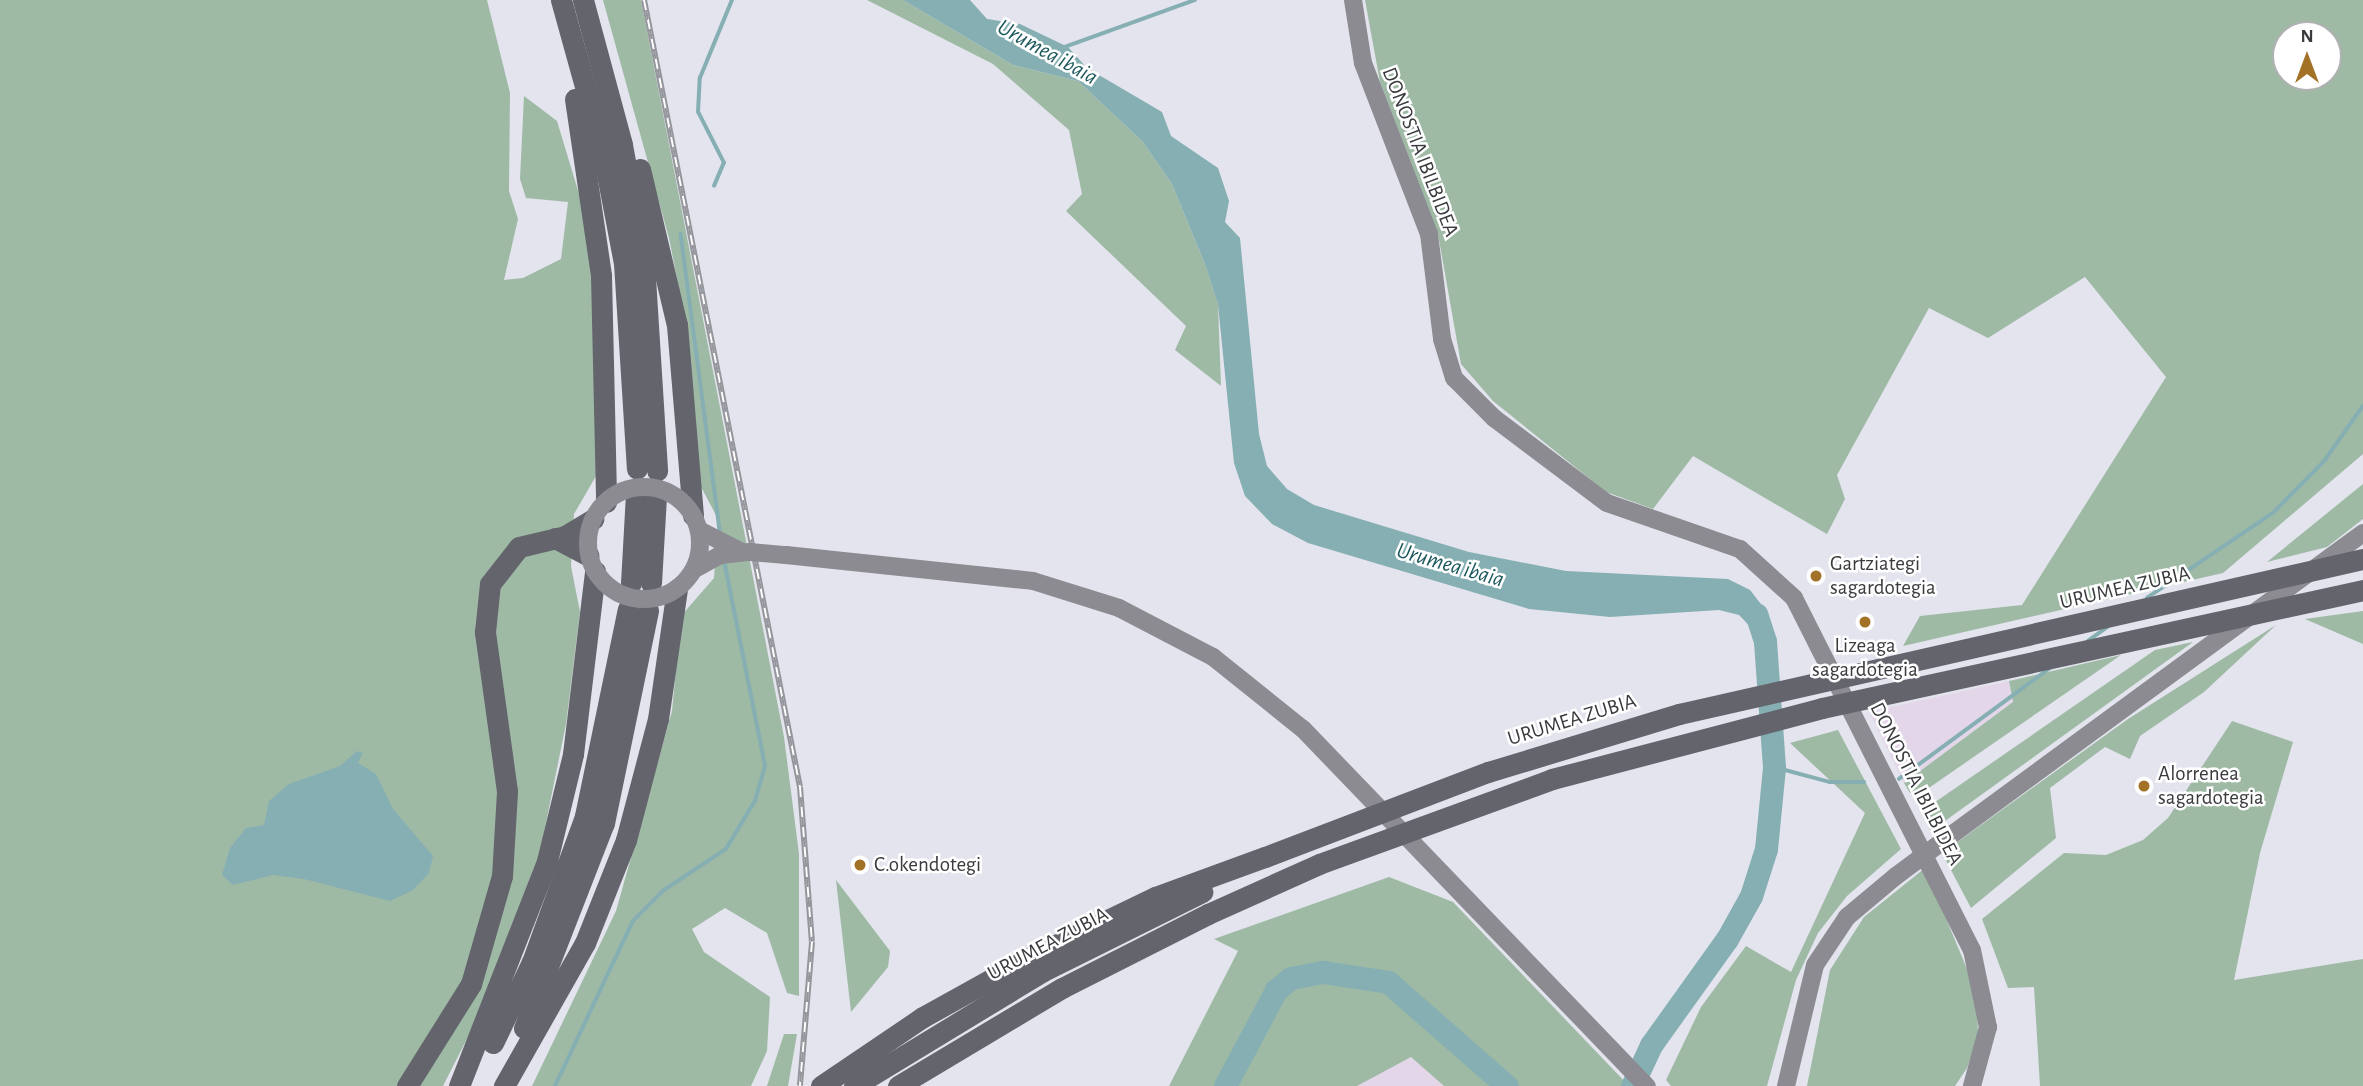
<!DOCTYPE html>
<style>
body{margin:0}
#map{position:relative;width:2363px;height:1086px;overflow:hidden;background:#e3e4ed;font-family:"Alegreya Sans",sans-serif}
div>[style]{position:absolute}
.industrial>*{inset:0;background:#e3d6e9}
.green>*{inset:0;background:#9ebaa5}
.water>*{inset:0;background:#86afb3}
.stream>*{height:3.5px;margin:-1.75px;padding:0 1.75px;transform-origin:1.75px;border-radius:1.75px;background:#86afb3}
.river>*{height:23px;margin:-11.5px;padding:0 11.5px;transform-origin:11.5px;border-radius:11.5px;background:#86afb3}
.secondary>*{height:18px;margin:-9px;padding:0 9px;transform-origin:9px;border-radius:9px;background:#8b8b91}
.motorway>*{height:21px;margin:-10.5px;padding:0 10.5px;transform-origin:10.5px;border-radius:10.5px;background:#64646c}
.rail>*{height:6px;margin-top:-3px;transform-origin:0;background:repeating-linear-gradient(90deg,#fff 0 10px,#95969c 0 20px);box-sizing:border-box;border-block:2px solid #95969c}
.secondary-bridge>*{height:18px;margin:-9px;padding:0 9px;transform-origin:9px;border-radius:9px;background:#8b8b91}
.secondary-bridge>.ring{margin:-9px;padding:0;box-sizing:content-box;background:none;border:18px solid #8b8b91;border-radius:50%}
.motorway-bridge>*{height:21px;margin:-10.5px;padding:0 10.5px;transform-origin:10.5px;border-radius:10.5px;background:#64646c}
.dots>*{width:19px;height:19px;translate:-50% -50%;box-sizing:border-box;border:4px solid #fff;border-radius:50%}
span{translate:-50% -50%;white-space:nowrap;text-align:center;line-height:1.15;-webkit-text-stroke:5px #fff;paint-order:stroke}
.street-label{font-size:21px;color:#3a3b3e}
.poi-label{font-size:21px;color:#3a3b3e}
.left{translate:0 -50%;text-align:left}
.water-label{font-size:23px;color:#1d585d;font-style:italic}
.north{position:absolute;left:2272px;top:21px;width:70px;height:70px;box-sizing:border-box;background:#fff;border:2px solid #b0b1b2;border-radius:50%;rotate:0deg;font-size:19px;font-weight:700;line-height:28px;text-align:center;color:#3a3b3e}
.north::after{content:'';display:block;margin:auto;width:24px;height:32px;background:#a27226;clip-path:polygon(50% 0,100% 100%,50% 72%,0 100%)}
</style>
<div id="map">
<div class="industrial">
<i style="clip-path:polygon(2009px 681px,2013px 702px,1904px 783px,1869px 712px)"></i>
<i style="clip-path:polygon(1411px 1057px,1444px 1086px,1357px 1086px,1356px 1081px)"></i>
</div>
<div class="green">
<i style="clip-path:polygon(0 0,487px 0,510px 93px,509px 191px,518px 219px,504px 280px,523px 278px,561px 259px,568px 202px,526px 198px,520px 179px,524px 96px,557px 121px,586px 217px,594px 268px,596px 476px,574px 514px,571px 566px,580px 612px,566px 724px,538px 862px,477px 1019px,443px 1086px,0 1086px)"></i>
<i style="clip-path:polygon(603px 0,641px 0,784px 737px,799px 854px,799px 996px,787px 993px,767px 933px,725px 908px,692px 929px,704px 952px,770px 997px,767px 1051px,751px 1086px,532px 1086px,616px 911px,672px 711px,681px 616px,714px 578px,718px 519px,700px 485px,688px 334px,669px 238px)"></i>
<i style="clip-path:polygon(867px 0,903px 0,1013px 65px,1078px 81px,1142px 141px,1172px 184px,1206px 267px,1218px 305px,1221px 386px,1175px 350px,1186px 326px,1066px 211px,1082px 194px,1069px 130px,993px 64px)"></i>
<i style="clip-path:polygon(evenodd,1365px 0,2363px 0,2363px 454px,2223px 573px,1903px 646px,1920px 616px,2022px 605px,2166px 377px,2085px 277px,1988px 338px,1929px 308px,1837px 475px,1845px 499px,1827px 534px,1693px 456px,1653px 509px,1606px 492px,1493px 401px,1461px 364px,1438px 234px,1380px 82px,1365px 0,2286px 35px,2328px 35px,2328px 77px,2286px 77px,2286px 35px)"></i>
<i style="clip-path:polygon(2363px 484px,2363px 519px,2327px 547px,2267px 562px)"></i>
<i style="clip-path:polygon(2363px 611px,2363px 644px,2305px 619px)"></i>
<i style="clip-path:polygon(2276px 625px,2204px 692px,2140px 736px,2130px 759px,2105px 747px,2050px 788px,2056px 838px,1971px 908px,1942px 853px,2128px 719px)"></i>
<i style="clip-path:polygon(2193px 642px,2031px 759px,1931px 831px,1922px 814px,1928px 807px,2155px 650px)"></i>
<i style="clip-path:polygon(2121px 655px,1923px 792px,1910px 793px,1904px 783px,2013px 702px,2009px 681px)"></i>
<i style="clip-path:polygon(2232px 721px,2293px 742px,2260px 853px,2234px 980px,2363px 959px,2363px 1086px,2040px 1086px,2034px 987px,2008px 988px,1982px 919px,2064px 853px,2106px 855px,2143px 840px,2168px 818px)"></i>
<i style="clip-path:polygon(1838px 730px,1901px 849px,1847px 896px,1818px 933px,1796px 980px,1767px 1086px,1671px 1086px,1666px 1080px,1701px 1007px,1746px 946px,1791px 972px,1865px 813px,1790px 743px)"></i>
<i style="clip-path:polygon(1925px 868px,1977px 993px,1978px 1037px,1967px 1068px,1955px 1086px,1807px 1086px,1830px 970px,1864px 917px)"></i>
<i style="clip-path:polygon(1389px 877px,1453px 902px,1629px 1086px,1444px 1086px,1411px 1057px,1357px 1086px,1169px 1086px,1238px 951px,1214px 939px)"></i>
<i style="clip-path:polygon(836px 880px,890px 951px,888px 967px,851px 1012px)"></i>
<i style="clip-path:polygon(784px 1034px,797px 1034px,788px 1086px,767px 1086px)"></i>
</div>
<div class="water">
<i style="clip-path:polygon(903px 0,970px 0,987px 19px,1020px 24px,1068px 47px,1087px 68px,1162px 112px,1171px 136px,1218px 168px,1229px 201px,1225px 222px,1240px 238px,1259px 434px,1267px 466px,1287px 489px,1314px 505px,1469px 552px,1566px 571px,1728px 579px,1750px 590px,1764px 608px,1766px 643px,1739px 615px,1719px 610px,1610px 617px,1529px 609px,1308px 543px,1272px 524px,1245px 496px,1234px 463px,1218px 305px,1206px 267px,1172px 184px,1142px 141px,1078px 81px,1013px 65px)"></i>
<i style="clip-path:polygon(357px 751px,363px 753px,358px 763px,376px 774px,393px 809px,433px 856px,429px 873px,413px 890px,390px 901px,304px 879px,273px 875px,233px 885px,222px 875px,230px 848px,246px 828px,264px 825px,269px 801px,289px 784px,340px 766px)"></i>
</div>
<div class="stream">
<i style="left:1065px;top:47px;width:138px;rotate:-19.9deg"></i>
<i style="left:714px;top:186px;width:25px;rotate:-67deg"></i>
<i style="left:724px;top:163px;width:57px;rotate:-117deg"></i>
<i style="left:698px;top:112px;width:34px;rotate:-87deg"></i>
<i style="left:700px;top:78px;width:84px;rotate:-67.7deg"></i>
<i style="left:681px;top:234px;width:301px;rotate:82.5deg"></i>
<i style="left:2147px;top:598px;width:152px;rotate:-34deg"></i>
<i style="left:2273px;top:513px;width:74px;rotate:-45.5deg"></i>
<i style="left:2325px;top:460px;width:66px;rotate:-54.9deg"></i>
<i style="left:2088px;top:641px;width:24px;rotate:-36deg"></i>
<i style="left:1774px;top:767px;width:58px;rotate:15deg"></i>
<i style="left:1830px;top:782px;width:34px"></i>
<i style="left:1899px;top:779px;width:187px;rotate:-36.3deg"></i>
<i style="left:555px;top:1086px;width:183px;rotate:-64.7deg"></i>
<i style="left:633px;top:921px;width:44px;rotate:-45deg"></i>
<i style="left:664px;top:890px;width:74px;rotate:-33.5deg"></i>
<i style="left:726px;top:849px;width:56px;rotate:-58.9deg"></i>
<i style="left:755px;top:801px;width:36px;rotate:-74deg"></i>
<i style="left:765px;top:766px;width:209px;rotate:-101.3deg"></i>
</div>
<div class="river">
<i style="left:1225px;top:1086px;width:109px;rotate:-62deg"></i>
<i style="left:1276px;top:990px;width:19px;rotate:-39deg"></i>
<i style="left:1291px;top:978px;width:33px;rotate:-11deg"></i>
<i style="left:1323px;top:972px;width:66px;rotate:8.7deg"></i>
<i style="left:1388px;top:982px;width:158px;rotate:41.2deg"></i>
<i style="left:1632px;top:1086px;width:45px;rotate:-65.1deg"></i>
<i style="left:1651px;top:1045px;width:130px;rotate:-54.4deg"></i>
<i style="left:1727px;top:939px;width:49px;rotate:-60.8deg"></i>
<i style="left:1751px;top:896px;width:49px;rotate:-72.3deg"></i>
<i style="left:1766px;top:849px;width:82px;rotate:-84.4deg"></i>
<i style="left:1774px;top:767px;width:126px;rotate:-94.1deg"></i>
<i style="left:1765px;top:641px;width:28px;rotate:-108deg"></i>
</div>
<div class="secondary">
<i style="left:1353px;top:0;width:64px;rotate:81deg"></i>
<i style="left:1363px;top:63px;width:183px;rotate:68.9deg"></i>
<i style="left:1429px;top:234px;width:106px;rotate:82.9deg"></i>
<i style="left:1442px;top:339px;width:41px;rotate:72.9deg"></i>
<i style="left:1454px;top:378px;width:57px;rotate:45deg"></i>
<i style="left:1494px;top:418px;width:141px;rotate:37deg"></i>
<i style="left:1607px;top:503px;width:141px;rotate:19.1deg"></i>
<i style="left:1740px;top:549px;width:73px;rotate:42.2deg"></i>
<i style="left:1794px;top:598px;width:394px;rotate:63.2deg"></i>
<i style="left:1972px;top:950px;width:79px;rotate:78.3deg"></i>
<i style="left:1988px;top:1027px;width:61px;rotate:105.2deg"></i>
<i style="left:699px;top:530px;width:46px;rotate:27.1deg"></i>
<i style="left:786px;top:555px;width:248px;rotate:6deg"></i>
<i style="left:1033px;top:581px;width:90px;rotate:17.4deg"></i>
<i style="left:1119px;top:608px;width:106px;rotate:27.5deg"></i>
<i style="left:1213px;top:657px;width:115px;rotate:38.7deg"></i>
<i style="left:1303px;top:729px;width:496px;rotate:46.1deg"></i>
<i style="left:695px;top:569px;width:29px;rotate:-29deg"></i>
<i style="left:720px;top:555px;width:30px;rotate:-6deg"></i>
<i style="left:1954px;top:833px;width:507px;rotate:-36.26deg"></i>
<i style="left:1786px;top:1086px;width:124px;rotate:-76.5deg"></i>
<i style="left:1815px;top:965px;width:58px;rotate:-56.3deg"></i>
<i style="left:1847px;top:917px;width:64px;rotate:-39.9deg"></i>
</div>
<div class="motorway">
<i style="left:561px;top:0;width:154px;rotate:74.5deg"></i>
<i style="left:602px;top:148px;width:117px;rotate:79.2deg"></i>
<i style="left:624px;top:263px;width:206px;rotate:86.4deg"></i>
<i style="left:583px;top:0;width:150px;rotate:74.9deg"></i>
<i style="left:622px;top:145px;width:119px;rotate:79.4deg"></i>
<i style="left:644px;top:262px;width:209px;rotate:86.4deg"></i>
<i style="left:575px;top:99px;width:178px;rotate:81.6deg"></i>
<i style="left:601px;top:275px;width:227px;rotate:88.7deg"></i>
<i style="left:640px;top:169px;width:160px;rotate:76.7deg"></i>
<i style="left:677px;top:325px;width:191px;rotate:85.2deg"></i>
<i style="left:555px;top:538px;width:38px;rotate:28deg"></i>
<i style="left:631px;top:583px;width:89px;rotate:-86.8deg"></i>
<i style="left:651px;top:583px;width:86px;rotate:-86.7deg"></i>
<i style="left:524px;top:1028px;width:220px;rotate:-68.7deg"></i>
<i style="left:604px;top:823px;width:217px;rotate:-78.3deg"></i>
<i style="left:493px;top:1043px;width:90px;rotate:-64.3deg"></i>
<i style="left:532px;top:962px;width:155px;rotate:-70deg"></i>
<i style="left:585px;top:816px;width:211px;rotate:-78.3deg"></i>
<i style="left:407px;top:1086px;width:120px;rotate:-57.9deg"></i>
<i style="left:471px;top:984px;width:112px;rotate:-74deg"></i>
<i style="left:502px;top:876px;width:85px;rotate:-86.6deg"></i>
<i style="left:507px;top:791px;width:161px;rotate:-97.9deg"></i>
<i style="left:485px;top:632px;width:48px;rotate:-84.1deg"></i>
<i style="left:490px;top:584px;width:47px;rotate:-51.9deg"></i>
<i style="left:519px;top:547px;width:47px;rotate:-13.4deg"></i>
<i style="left:565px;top:536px;width:33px;rotate:-31deg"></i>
<i style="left:459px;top:1086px;width:242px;rotate:-68.6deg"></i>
<i style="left:547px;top:861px;width:110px;rotate:-76.3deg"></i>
<i style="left:573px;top:754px;width:184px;rotate:-83.1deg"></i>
<i style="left:504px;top:1086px;width:164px;rotate:-60.5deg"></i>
<i style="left:585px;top:943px;width:111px;rotate:-68.3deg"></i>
<i style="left:626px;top:840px;width:125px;rotate:-75.2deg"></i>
<i style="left:658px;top:719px;width:131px;rotate:-81.7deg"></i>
<i style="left:821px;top:1086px;width:123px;rotate:-34.1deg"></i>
<i style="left:923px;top:1017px;width:128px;rotate:-29deg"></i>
<i style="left:1035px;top:955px;width:133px;rotate:-25.8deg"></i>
<i style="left:1155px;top:897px;width:117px;rotate:-20deg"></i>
<i style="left:854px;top:1086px;width:221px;rotate:-31.3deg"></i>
<i style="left:1043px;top:971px;width:178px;rotate:-26.4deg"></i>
</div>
<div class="rail">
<i style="left:644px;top:0;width:802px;rotate:78.79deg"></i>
<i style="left:800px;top:787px;width:155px;rotate:85.6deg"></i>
<i style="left:812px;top:942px;width:144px;rotate:94.8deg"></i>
</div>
<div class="secondary-bridge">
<i class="ring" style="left:588px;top:487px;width:94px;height:94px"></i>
<i style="left:750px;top:552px;width:36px;rotate:5deg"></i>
<i style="left:1896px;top:876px;width:72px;rotate:-36.6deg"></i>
</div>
<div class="motorway-bridge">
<i style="left:1265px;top:857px;width:239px;rotate:-20.9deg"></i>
<i style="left:1488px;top:772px;width:200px;rotate:-16.9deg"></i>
<i style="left:1679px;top:714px;width:701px;rotate:-12.77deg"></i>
<i style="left:898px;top:1086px;width:191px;rotate:-30.9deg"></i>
<i style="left:1062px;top:988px;width:164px;rotate:-26.9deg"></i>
<i style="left:1208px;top:914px;width:122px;rotate:-24.2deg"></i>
<i style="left:1319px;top:864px;width:248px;rotate:-20deg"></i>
<i style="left:1552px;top:779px;width:279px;rotate:-14.7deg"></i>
<i style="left:1822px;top:708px;width:554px;rotate:-12.3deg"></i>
</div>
<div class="dots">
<i style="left:1816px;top:576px;background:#a27226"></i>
<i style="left:1865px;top:622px;background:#a27226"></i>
<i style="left:2144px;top:786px;background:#a27226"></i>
<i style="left:860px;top:865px;background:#a27226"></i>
</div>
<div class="street-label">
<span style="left:1420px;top:152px;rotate:69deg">DONOSTIA IBILBIDEA</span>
<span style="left:2125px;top:588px;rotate:-13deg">URUMEA ZUBIA</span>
<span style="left:1572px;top:720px;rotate:-17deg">URUMEA ZUBIA</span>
<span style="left:1916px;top:784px;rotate:63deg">DONOSTIA IBILBIDEA</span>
<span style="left:1048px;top:944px;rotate:-28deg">URUMEA ZUBIA</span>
</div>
<div class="poi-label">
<span class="left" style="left:1830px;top:576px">Gartziategi<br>sagardotegia</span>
<span style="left:1865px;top:658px">Lizeaga<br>sagardotegia</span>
<span class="left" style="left:2158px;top:786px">Alorrenea<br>sagardotegia</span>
<span class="left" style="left:874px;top:865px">C.okendotegi</span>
</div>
<div class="water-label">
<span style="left:1047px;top:53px;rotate:29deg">Urumea ibaia</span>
<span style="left:1450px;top:566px;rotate:16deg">Urumea ibaia</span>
</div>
<div class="north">N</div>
</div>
